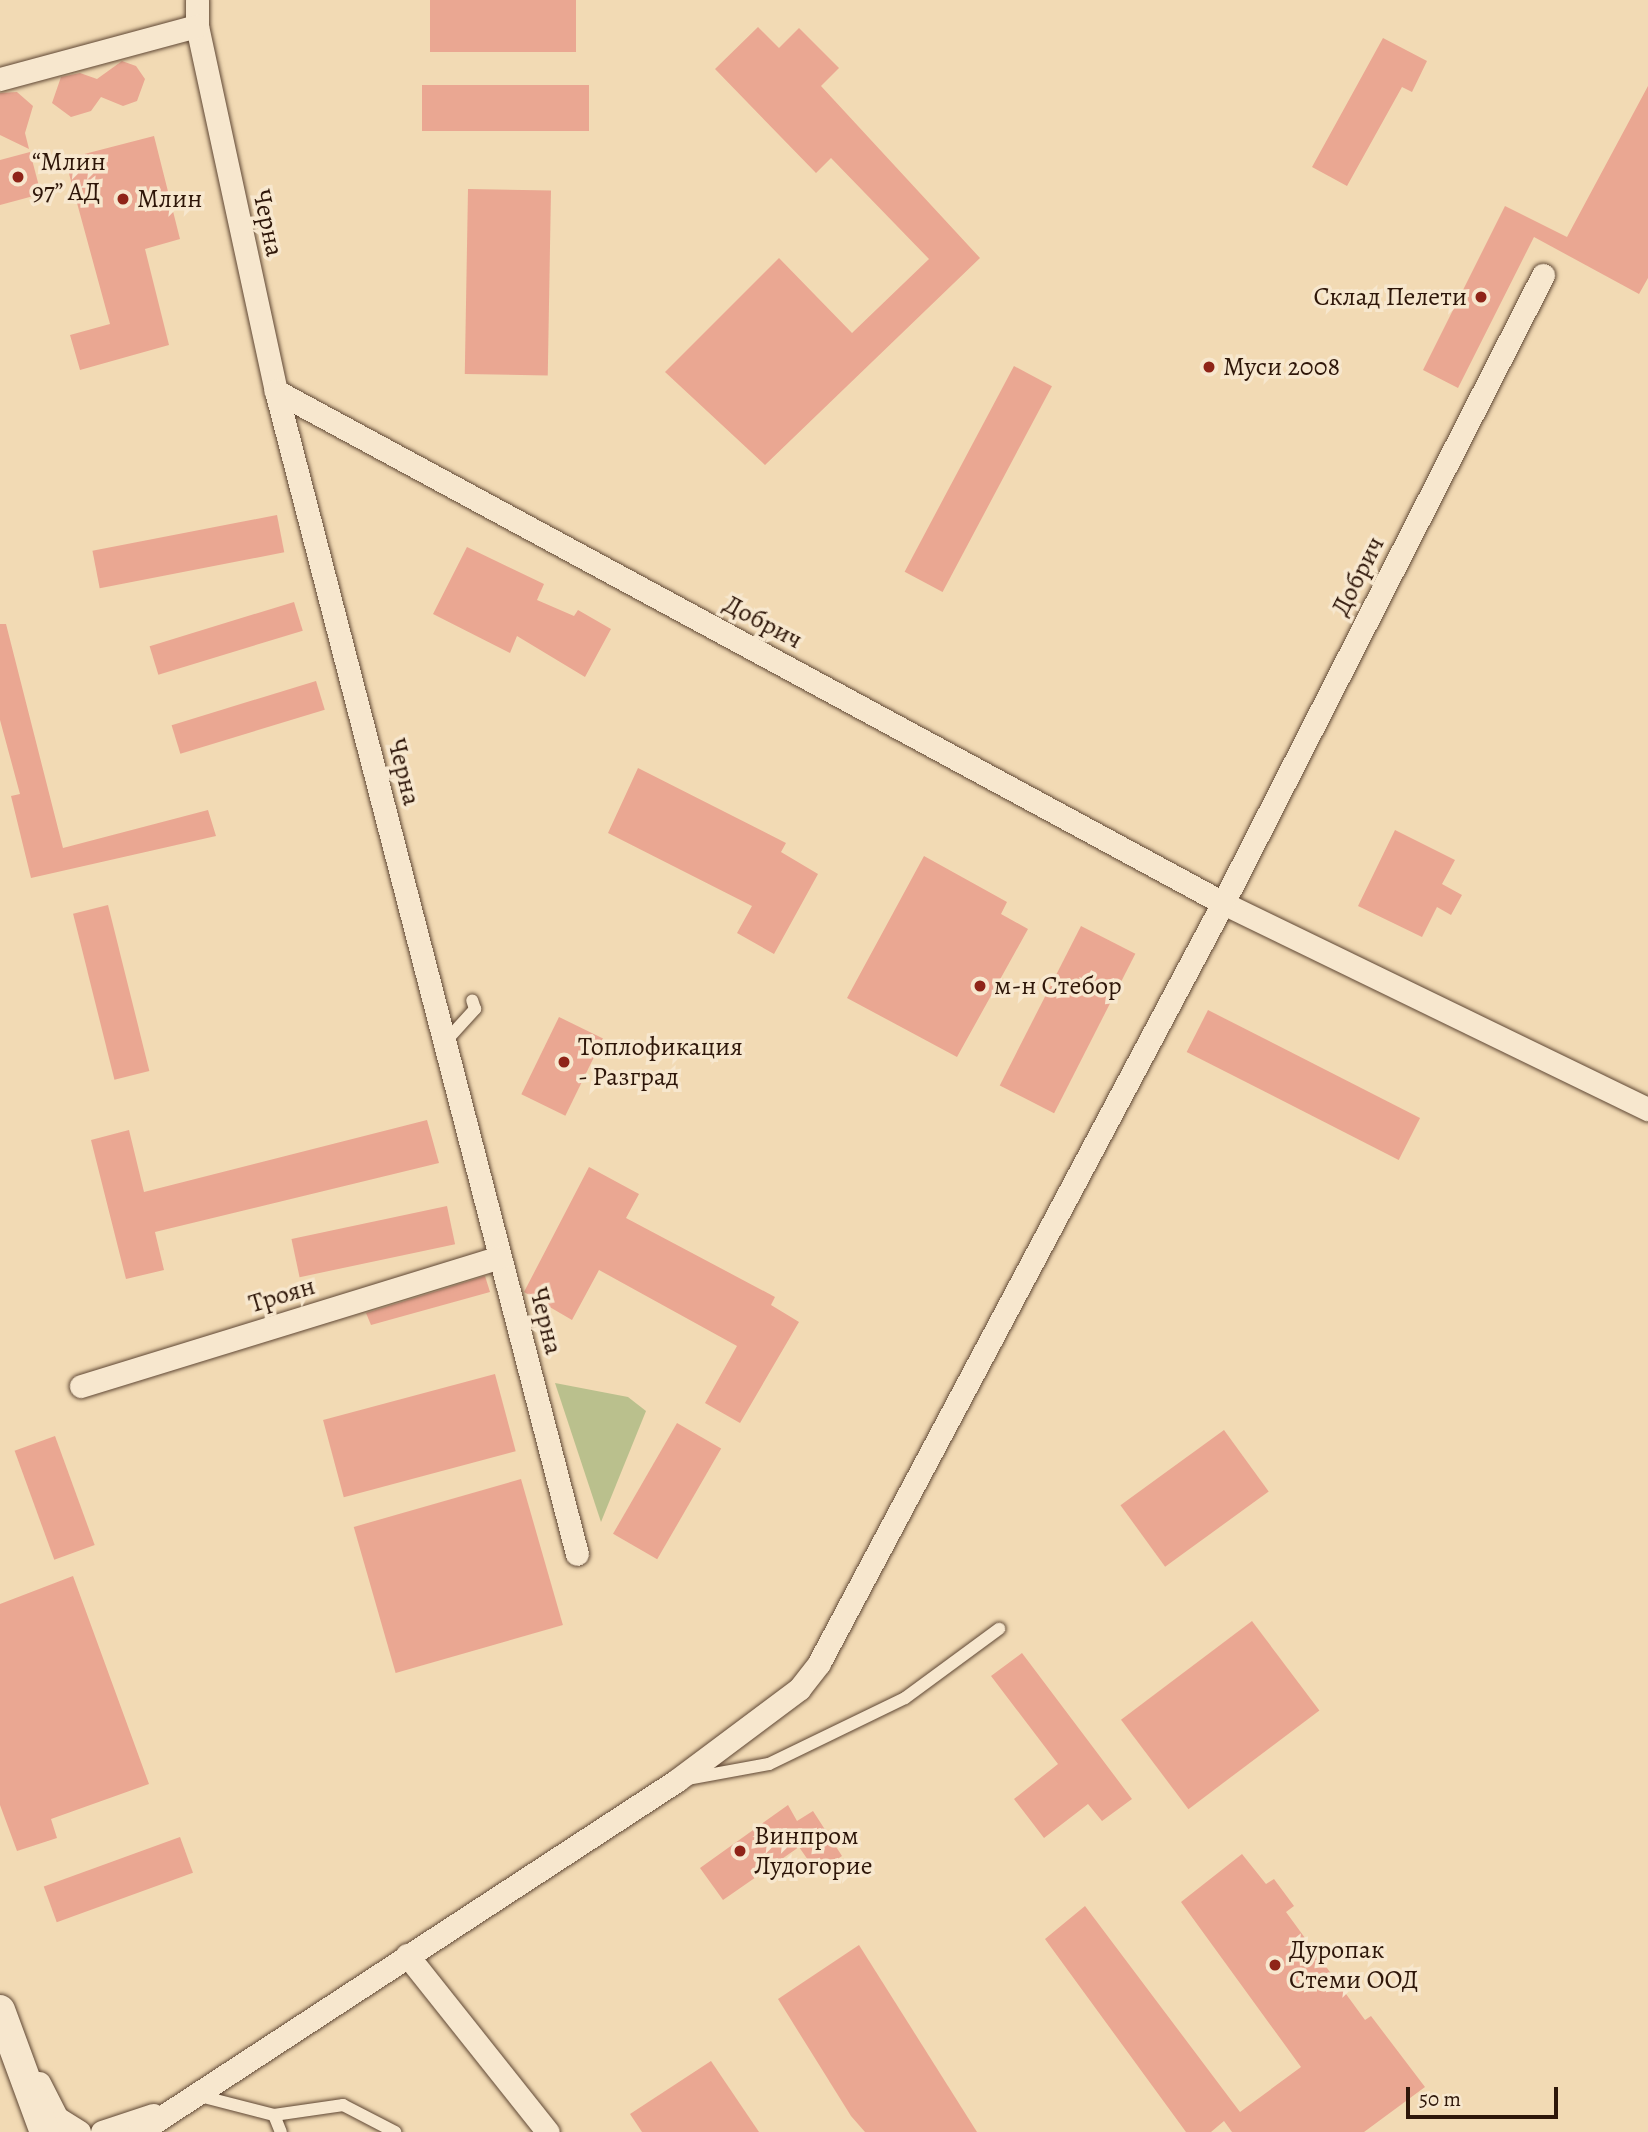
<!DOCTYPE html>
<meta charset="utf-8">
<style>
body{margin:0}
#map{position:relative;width:1648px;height:2132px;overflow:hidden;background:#f2dab4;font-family:Alegreya,serif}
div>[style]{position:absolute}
.green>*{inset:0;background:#bac08d}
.building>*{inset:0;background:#eaa792;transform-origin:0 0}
.roads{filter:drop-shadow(0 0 2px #5f4734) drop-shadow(0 0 2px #5f4734)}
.service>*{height:12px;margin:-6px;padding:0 6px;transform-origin:6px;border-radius:6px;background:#f7e7ce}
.minor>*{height:23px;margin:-11.5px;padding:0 11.5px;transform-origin:11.5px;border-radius:11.5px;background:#f7e7ce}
.tertiary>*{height:30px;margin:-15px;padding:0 15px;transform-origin:15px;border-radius:15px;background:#f7e7ce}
.dots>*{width:19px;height:19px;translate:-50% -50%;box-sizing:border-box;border:4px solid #f7e7ce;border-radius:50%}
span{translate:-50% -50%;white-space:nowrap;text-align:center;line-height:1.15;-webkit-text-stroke:7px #f7e7ce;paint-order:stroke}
.poi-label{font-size:26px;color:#2e1609}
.left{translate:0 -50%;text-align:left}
.right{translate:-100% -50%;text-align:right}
.street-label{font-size:26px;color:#2e1609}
.scale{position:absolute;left:1406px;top:2087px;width:152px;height:32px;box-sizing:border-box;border:4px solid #2e1609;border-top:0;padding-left:9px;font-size:21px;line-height:24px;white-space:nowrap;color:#2e1609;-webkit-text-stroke:5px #f7e7ce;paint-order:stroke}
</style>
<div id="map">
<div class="green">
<i style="clip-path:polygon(555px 1383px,628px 1397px,646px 1411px,601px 1522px)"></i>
</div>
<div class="building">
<i style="left:430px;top:0;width:146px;height:52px"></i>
<i style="clip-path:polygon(758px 27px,779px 48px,799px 28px,839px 68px,821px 86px,980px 258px,765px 465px,665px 372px,779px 258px,852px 333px,929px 259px,831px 158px,816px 173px,715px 69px)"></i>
<i style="clip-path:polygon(1383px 38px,1427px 61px,1412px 92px,1402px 87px,1347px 186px,1312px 167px)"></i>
<i style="clip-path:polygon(122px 61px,136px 66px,145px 79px,137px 101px,123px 106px,101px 97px,91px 111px,71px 117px,52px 103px,61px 77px,80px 73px,97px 79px)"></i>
<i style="left:422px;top:85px;width:167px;height:46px"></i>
<i style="clip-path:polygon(1648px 86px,1648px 278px,1639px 294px,1534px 237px,1458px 388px,1423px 370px,1505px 206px,1567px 237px)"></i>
<i style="clip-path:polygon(17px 92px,33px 106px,25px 133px,29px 149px,0 135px,0 93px)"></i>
<i style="clip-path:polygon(154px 136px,180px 239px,145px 249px,169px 345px,80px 370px,70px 335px,110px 324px,65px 159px)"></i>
<i style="clip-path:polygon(30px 152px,41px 194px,0 205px,0 160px)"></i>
<i style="left:468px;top:189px;width:83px;height:185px;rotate:1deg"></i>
<i style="left:1014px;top:366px;width:43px;height:233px;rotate:28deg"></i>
<i style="left:277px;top:515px;width:38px;height:188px;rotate:79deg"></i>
<i style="clip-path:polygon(467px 547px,544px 584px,537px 600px,574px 616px,578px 610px,611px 629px,585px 677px,517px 636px,510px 653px,433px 614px)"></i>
<i style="left:294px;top:602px;width:30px;height:151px;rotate:73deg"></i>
<i style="clip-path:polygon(0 624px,6px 624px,63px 848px,208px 810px,216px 836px,31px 878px,11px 796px,20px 794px,0 720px)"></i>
<i style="left:316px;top:681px;width:30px;height:151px;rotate:73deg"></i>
<i style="clip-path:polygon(638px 768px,786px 843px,781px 852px,818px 874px,774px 954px,737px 933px,752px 906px,608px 833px)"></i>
<i style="clip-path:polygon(1395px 830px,1455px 860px,1442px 884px,1462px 895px,1451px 915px,1437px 907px,1422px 937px,1358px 906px)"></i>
<i style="clip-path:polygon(924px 856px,1007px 902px,1001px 914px,1028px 929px,957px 1057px,847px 998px)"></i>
<i style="left:108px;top:905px;width:171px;height:36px;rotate:76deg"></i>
<i style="left:1081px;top:926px;width:61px;height:179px;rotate:27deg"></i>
<i style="left:1208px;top:1010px;width:238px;height:47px;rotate:27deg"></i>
<i style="left:559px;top:1017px;width:49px;height:86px;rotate:26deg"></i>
<i style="clip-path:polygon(427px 1120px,439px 1163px,155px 1232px,164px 1270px,126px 1279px,91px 1140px,129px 1130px,144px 1192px)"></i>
<i style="clip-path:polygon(589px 1167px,639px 1194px,626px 1218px,775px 1297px,771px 1305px,799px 1322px,740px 1423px,705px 1403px,737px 1346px,599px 1270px,572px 1320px,524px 1292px)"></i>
<i style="left:447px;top:1206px;width:39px;height:159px;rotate:78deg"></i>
<i style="clip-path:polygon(485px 1276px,490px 1292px,371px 1325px,366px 1313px)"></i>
<i style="left:495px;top:1374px;width:80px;height:178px;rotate:75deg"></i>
<i style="left:677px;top:1423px;width:51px;height:128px;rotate:30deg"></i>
<i style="left:1224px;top:1430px;width:76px;height:128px;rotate:54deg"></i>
<i style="left:55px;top:1436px;width:116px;height:43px;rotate:70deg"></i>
<i style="left:521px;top:1479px;width:152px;height:174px;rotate:74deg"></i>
<i style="clip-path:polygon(73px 1576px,149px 1784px,51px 1819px,57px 1838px,17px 1851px,0 1805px,0 1604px)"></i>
<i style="left:1252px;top:1621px;width:112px;height:164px;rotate:53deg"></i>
<i style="clip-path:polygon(1022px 1653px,1132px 1799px,1102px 1821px,1088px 1804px,1044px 1838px,1014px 1799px,1058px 1764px,991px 1676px)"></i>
<i style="clip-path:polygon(788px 1805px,797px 1821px,813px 1811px,842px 1856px,817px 1873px,799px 1847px,723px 1900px,700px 1868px)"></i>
<i style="left:180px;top:1837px;width:38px;height:145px;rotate:70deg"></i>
<i style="clip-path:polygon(1242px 1854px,1266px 1884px,1274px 1879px,1294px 1906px,1286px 1912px,1365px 2020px,1371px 2016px,1425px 2087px,1364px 2132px,1232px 2132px,1224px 2121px,1211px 2132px,1186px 2132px,1045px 1939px,1085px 1906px,1240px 2112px,1301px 2067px,1181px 1902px)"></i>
<i style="clip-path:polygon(859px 1945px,977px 2132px,865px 2132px,851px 2116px,778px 1999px)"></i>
<i style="clip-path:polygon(711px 2061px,759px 2132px,642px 2132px,630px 2114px)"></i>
</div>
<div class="roads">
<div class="service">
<i style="left:445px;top:1042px;width:45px;rotate:-47.7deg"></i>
<i style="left:475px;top:1009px;width:9px;rotate:-108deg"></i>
<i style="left:687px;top:1779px;width:83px;rotate:-10.4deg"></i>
<i style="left:769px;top:1764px;width:151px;rotate:-25.9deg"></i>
<i style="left:905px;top:1698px;width:117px;rotate:-36.3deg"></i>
<i style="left:196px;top:2095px;width:81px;rotate:14.4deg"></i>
<i style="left:274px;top:2115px;width:70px;rotate:-8.2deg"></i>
<i style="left:343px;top:2105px;width:59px;rotate:27.4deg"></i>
<i style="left:274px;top:2115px;width:18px;rotate:68deg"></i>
</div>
<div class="minor">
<i style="left:197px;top:0;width:26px;rotate:90deg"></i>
<i style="left:197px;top:26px;width:373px;rotate:77.8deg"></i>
<i style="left:276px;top:391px;width:1201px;rotate:75.49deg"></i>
<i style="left:0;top:79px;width:204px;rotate:-15.1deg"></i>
<i style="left:1543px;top:275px;width:705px;rotate:117deg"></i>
<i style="left:1223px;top:903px;width:472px;rotate:25.9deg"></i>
<i style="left:81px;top:1386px;width:438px;rotate:-17.1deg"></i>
<i style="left:407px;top:1955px;width:226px;rotate:51.5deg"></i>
<i style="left:39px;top:2083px;width:39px;rotate:63deg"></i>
<i style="left:57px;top:2118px;width:26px;rotate:32deg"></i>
<i style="left:102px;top:2132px;width:54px;rotate:-18.4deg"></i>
<i style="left:139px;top:2132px;width:642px;rotate:-33.17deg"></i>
<i style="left:676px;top:1781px;width:154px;rotate:-36.8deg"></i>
<i style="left:799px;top:1689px;width:33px;rotate:-52deg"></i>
<i style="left:819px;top:1663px;width:861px;rotate:-62.01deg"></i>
<i style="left:1223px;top:903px;width:1077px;rotate:-151.6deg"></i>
</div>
<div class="tertiary">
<i style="left:0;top:2010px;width:130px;rotate:69.8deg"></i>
</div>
</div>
<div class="dots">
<i style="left:18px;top:177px;background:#8f2418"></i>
<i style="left:123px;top:199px;background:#8f2418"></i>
<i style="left:1481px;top:297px;background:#8f2418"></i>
<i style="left:1209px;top:367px;background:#8f2418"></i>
<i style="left:980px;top:986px;background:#8f2418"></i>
<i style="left:564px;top:1062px;background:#8f2418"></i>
<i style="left:740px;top:1851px;background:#8f2418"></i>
<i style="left:1275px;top:1965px;background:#8f2418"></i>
</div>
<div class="poi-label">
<span class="left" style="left:32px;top:177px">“Млин<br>97” АД</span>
<span class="left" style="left:137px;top:199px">Млин</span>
<span class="right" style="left:1467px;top:297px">Склад Пелети</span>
<span class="left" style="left:1223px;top:367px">Муси 2008</span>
<span class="left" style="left:994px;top:986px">м-н Стебор</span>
<span class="left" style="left:578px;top:1062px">Топлофикация<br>- Разград</span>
<span class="left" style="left:754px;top:1851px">Винпром<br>Лудогорие</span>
<span class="left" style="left:1289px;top:1965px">Дуропак<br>Стеми ООД</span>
</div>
<div class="street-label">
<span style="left:268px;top:223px;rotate:78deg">Черна</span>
<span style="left:1358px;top:576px;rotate:-63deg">Добрич</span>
<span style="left:763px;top:622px;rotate:28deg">Добрич</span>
<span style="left:404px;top:772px;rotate:76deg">Черна</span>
<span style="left:282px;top:1295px;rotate:-17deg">Троян</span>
<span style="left:546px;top:1321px;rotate:76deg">Черна</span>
</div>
<div class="scale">50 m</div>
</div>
